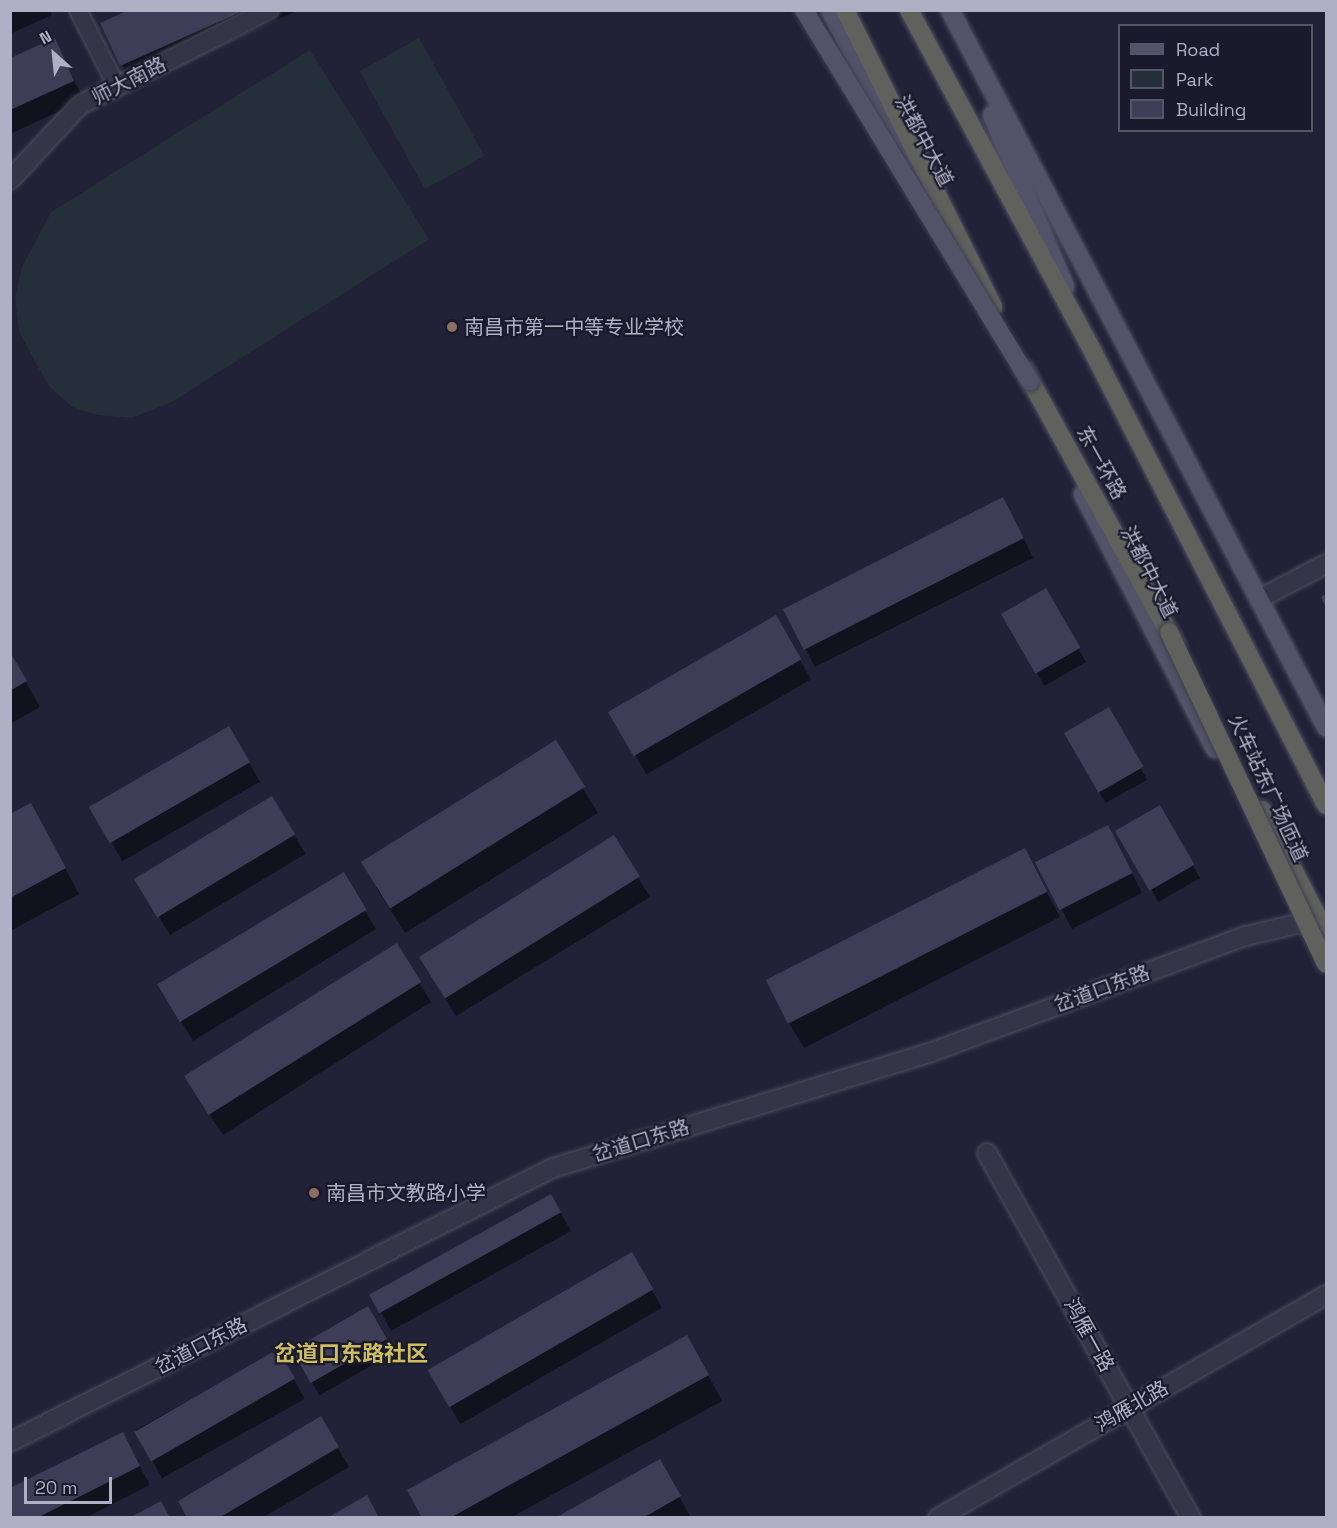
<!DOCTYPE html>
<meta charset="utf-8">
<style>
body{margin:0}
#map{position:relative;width:1337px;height:1528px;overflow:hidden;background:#212237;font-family:"Space Grotesk","Noto Sans SC",sans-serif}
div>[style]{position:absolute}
.green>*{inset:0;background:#242f3a;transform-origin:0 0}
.shadow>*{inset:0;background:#0007;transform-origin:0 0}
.building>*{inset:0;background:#3d3d57;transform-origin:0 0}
.roads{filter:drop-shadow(0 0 2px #504f62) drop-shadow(0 0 2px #504f62)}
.service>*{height:16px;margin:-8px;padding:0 8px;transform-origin:8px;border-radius:8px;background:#353547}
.minor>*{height:18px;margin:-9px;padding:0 9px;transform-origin:9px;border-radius:9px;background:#353547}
.tertiary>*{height:18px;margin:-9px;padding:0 9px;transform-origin:9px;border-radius:9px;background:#353547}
.primary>*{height:18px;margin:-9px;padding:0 9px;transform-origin:9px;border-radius:9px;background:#525368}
.trunk>*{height:18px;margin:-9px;padding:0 9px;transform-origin:9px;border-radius:9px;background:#60605d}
.bridges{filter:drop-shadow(0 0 2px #3e3e51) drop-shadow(0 0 2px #3e3e51)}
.primary-bridge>*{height:18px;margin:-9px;padding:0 9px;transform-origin:9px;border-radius:9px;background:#525368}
.trunk-bridge>*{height:18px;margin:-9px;padding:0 9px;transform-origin:9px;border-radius:9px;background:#60605d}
.dots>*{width:16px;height:16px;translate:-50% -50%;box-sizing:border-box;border:3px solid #1a1a2c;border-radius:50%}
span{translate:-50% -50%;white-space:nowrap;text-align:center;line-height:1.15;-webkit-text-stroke:4.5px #1a1a2c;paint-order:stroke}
.street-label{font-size:20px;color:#b0afc4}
.poi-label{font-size:20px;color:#b0afc4}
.left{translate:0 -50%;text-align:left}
.quarter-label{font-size:22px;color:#cebd60;font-weight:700}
.frame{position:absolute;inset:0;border:12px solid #b0afc4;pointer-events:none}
.legend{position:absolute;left:1118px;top:24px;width:195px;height:108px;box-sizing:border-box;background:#1a1a2c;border:2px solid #565669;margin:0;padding:8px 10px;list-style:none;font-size:18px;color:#b0afc4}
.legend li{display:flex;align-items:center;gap:12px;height:30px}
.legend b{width:30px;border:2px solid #565669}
.north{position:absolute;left:24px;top:24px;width:60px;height:60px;-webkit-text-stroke:4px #1a1a2c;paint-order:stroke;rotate:333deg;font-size:16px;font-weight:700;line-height:24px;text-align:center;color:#b0afc4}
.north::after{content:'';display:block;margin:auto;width:21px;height:27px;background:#b0afc4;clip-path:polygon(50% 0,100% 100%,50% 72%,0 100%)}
.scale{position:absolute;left:24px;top:1477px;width:88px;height:27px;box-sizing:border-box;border:3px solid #b0afc4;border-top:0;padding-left:8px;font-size:18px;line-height:21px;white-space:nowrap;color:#b0afc4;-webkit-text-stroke:4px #1a1a2c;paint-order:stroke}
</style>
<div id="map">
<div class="green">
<i style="left:419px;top:38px;width:135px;height:68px;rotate:61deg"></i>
<i style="clip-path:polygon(310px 50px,429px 239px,172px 402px,132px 418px,97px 415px,72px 407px,50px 387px,35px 362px,19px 331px,15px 298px,22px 267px,51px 212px)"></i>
</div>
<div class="shadow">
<i style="clip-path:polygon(14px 10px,50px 10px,52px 15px,10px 34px,10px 12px)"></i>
<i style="clip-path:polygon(132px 10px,299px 10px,132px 84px,102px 24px)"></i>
<i style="clip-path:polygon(54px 40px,84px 100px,10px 134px,10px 59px)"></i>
<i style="clip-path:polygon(1014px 518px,1033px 558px,815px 667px,784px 609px)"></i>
<i style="left:1045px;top:591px;width:82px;height:48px;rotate:60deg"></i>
<i style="left:775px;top:617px;width:72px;height:190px;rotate:60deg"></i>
<i style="clip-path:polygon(10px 654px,40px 707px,10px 724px)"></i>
<i style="left:1108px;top:709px;width:81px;height:48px;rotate:61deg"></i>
<i style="left:229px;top:728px;width:62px;height:159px;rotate:60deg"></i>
<i style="clip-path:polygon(555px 742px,598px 813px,405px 933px,376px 887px)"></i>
<i style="left:272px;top:798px;width:65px;height:158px;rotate:59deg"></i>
<i style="left:1159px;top:807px;width:82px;height:48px;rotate:60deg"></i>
<i style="clip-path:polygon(10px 816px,45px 830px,79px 894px,10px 931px)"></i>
<i style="clip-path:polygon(613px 837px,650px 897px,456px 1016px,431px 975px)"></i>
<i style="clip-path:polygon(1118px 846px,1142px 893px,1072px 929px,1037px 863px)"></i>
<i style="clip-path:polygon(1024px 850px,1060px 917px,804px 1048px,789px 1023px)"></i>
<i style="clip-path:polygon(365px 911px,376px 929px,193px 1041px,171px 1004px)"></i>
<i style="clip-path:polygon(396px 945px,431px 1002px,223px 1135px,198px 1098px)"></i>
<i style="clip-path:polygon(551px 1196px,571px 1231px,391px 1331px,381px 1312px)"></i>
<i style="left:631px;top:1254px;width:62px;height:233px;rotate:60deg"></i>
<i style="left:367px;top:1308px;width:52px;height:85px;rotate:60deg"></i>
<i style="left:278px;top:1351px;width:55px;height:163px;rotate:61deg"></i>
<i style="clip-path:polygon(701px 1362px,722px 1401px,510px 1518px,424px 1518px)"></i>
<i style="clip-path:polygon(320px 1418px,349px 1467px,262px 1518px,189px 1518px)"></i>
<i style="clip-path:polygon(122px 1434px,150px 1485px,85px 1518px,10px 1518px)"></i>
<i style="clip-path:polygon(659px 1461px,690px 1516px,687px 1518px,558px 1518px)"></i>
</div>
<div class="building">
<i style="clip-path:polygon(129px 10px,245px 10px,120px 66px,100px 23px)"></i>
<i style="clip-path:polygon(55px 38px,74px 81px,10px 110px,10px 58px)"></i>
<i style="left:1003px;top:497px;width:46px;height:247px;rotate:63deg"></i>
<i style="left:1046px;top:588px;width:69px;height:52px;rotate:60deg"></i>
<i style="clip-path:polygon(1326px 594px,1326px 608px,1321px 597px)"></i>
<i style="left:776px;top:615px;width:51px;height:194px;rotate:60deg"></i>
<i style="clip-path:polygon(10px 652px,27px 681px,10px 691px)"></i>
<i style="left:1109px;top:707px;width:69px;height:52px;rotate:60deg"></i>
<i style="left:229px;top:726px;width:42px;height:162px;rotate:60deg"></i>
<i style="left:556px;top:740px;width:55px;height:230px;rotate:58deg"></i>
<i style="left:272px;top:796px;width:45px;height:161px;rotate:59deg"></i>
<i style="clip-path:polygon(31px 803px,66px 868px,10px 898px,10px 814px)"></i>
<i style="left:1160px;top:805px;width:69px;height:52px;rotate:60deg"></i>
<i style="left:1108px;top:825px;width:54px;height:82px;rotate:63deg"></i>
<i style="left:614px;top:835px;width:49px;height:230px;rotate:58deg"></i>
<i style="left:1025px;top:848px;width:49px;height:291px;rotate:63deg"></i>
<i style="left:344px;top:872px;width:44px;height:218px;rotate:59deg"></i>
<i style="left:397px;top:943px;width:46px;height:251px;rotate:58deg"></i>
<i style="left:551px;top:1194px;width:21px;height:208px;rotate:61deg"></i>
<i style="left:632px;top:1252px;width:43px;height:236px;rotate:60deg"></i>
<i style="left:368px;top:1306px;width:38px;height:88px;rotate:60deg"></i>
<i style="clip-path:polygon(687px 1335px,709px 1375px,450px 1518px,422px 1518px,407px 1490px)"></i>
<i style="left:278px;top:1349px;width:34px;height:166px;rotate:60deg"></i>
<i style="clip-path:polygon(321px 1416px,339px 1447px,219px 1518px,187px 1518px,178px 1501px)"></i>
<i style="clip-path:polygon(123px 1432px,140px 1466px,37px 1518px,10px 1518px,10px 1488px)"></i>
<i style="clip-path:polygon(660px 1459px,681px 1496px,643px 1518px,555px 1518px)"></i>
<i style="clip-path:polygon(367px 1495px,379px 1518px,327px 1518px)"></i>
<i style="clip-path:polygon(161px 1501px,170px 1518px,129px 1518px)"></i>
</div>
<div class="roads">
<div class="service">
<i style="left:78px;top:10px;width:86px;rotate:63.1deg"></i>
</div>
<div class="minor">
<i style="left:1259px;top:599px;width:76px;rotate:-27.6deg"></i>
<i style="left:987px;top:1153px;width:418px;rotate:60.8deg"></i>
<i style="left:938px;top:1518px;width:448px;rotate:-29.9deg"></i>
</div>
<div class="tertiary">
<i style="left:10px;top:180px;width:103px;rotate:-47deg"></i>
<i style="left:80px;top:105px;width:212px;rotate:-26.7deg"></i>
<i style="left:10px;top:1442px;width:608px;rotate:-26.78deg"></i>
<i style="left:553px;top:1168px;width:393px;rotate:-17deg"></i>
<i style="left:929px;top:1053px;width:338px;rotate:-20.3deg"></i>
<i style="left:1246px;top:936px;width:61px;rotate:-13.3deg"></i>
</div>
<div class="primary">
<i style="left:830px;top:10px;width:230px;rotate:62.3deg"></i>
<i style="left:950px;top:10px;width:810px;rotate:62.33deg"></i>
<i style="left:992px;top:115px;width:186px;rotate:66.9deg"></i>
<i style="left:1083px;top:494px;width:287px;rotate:62.6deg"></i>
</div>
<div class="trunk">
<i style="left:845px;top:10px;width:332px;rotate:63.5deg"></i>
<i style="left:909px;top:10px;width:391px;rotate:61.7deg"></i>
<i style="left:1094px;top:354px;width:507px;rotate:62.78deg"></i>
<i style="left:1024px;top:369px;width:315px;rotate:61.2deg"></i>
<i style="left:1262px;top:810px;width:139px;rotate:62.5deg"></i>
</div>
</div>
<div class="bridges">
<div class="primary-bridge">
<i style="left:804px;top:10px;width:435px;rotate:58.7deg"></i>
</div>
<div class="trunk-bridge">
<i style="left:1169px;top:632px;width:367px;rotate:64.7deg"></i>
</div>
</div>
<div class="dots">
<i style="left:452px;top:327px;background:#8d6e63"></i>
<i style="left:314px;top:1193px;background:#8d6e63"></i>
</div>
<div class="street-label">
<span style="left:129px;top:81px;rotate:-27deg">师大南路</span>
<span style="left:924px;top:141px;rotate:62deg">洪都中大道</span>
<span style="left:1101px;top:463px;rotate:61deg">东一环路</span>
<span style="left:1149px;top:572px;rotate:63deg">洪都中大道</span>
<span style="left:1268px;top:788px;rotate:65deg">火车站东广场匝道</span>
<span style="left:1102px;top:989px;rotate:-20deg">岔道口东路</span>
<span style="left:641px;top:1141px;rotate:-17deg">岔道口东路</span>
<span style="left:1089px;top:1335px;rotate:61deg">鸿雁一路</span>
<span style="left:201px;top:1346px;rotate:-27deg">岔道口东路</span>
<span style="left:1132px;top:1406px;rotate:-30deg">鸿雁北路</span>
</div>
<div class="poi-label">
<span class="left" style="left:464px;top:327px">南昌市第一中等专业学校</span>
<span class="left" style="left:326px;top:1193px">南昌市文教路小学</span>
</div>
<div class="quarter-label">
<span style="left:351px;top:1354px">岔道口东路社区</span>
</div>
<div class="frame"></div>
<ul class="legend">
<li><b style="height:8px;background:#525368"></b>Road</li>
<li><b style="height:16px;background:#242f3a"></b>Park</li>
<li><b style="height:16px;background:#3d3d57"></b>Building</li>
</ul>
<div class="north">N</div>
<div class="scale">20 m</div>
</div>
